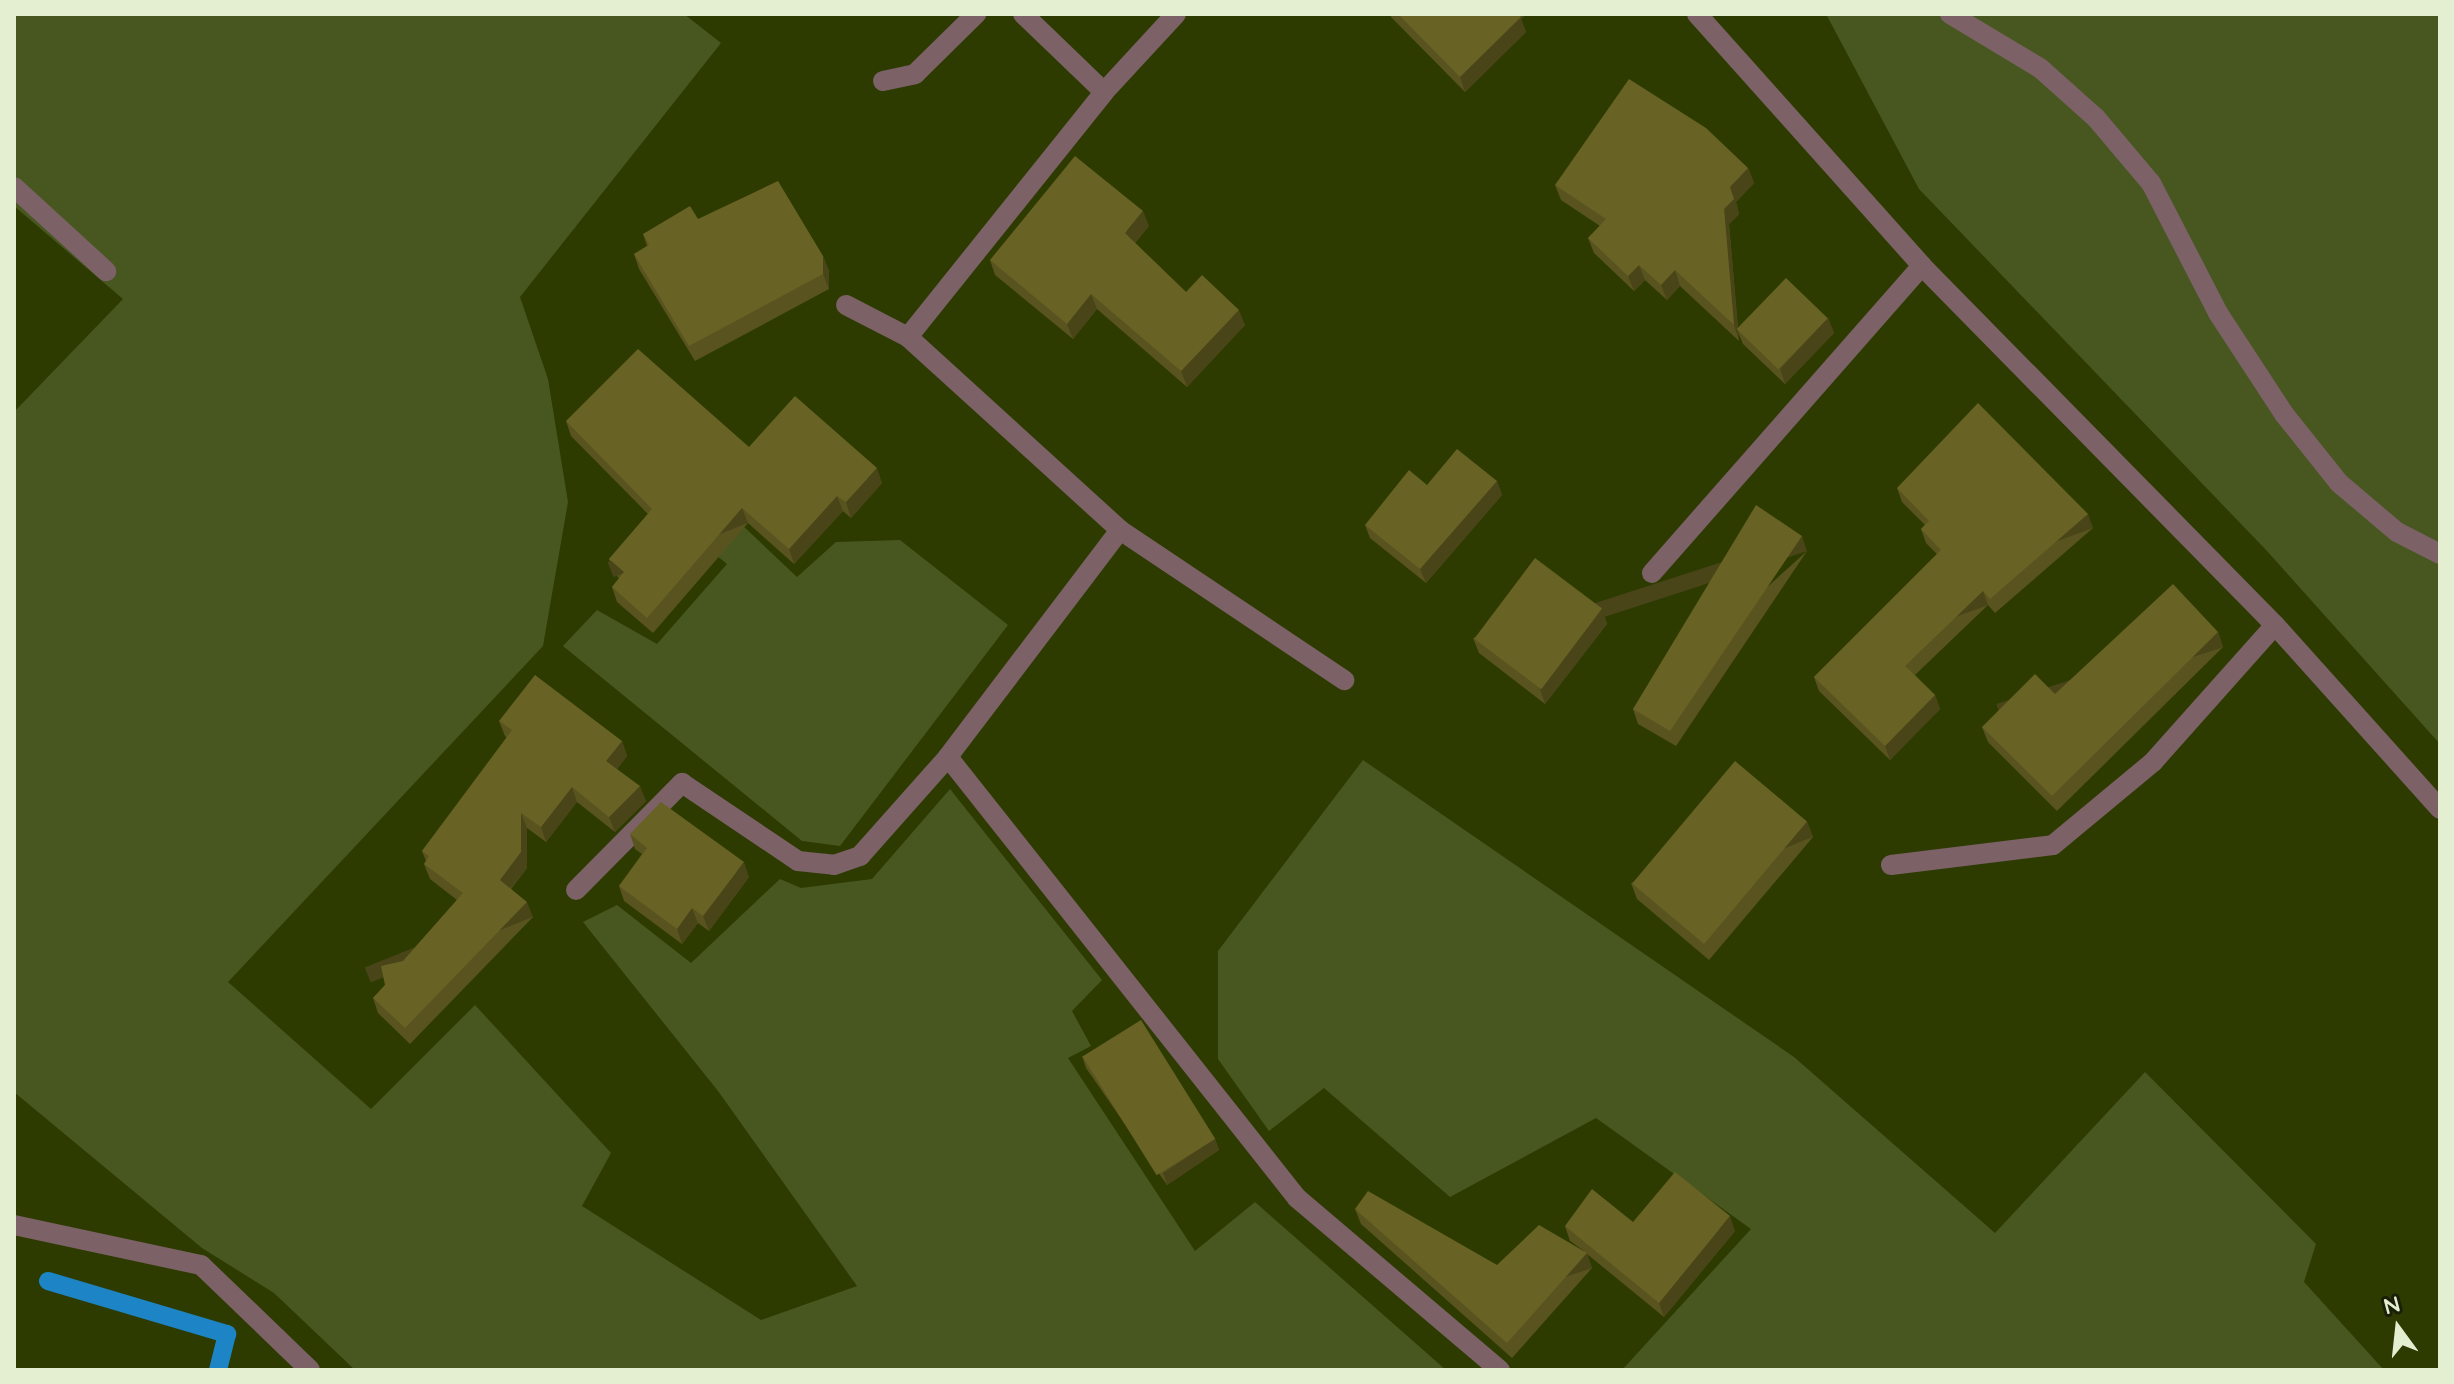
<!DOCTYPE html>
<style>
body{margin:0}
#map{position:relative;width:2454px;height:1384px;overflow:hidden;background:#2d3b00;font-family:Quicksand,sans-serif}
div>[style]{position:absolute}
.green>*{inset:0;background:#485720}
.stream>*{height:18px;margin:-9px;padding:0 9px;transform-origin:9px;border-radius:9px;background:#1d85c6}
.minor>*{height:20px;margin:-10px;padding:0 10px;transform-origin:10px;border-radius:10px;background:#7c6167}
.wall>*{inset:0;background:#59541f}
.shaded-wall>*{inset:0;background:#494519;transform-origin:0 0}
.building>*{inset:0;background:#686224;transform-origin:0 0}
span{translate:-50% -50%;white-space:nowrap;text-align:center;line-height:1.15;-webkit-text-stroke:7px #191f08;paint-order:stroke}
.frame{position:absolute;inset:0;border:16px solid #e4eed0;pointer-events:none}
.north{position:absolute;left:2358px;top:1288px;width:80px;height:80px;-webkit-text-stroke:6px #191f08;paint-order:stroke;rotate:345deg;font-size:22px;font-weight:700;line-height:32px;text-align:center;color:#e4eed0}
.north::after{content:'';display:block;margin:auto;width:28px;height:36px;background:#e4eed0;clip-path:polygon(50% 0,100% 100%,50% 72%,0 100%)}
</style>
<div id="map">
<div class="green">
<i style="clip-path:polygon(14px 14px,684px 14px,721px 43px,520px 297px,548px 379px,568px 502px,543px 646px,228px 982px,371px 1109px,475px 1005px,611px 1153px,582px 1206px,761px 1320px,857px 1286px,718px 1091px,583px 922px,617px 905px,691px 963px,780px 879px,801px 888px,872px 879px,950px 789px,1102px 980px,1072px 1011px,1091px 1046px,1068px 1058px,1195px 1251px,1255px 1202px,1446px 1370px,355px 1370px,274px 1293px,202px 1248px,14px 1092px,14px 412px,123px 299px,14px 206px)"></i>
<i style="clip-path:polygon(1826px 14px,2440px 14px,2440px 744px,2267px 551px,1919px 189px)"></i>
<i style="clip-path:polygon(704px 489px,797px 577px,836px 542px,900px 540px,1008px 625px,840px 846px,802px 841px,563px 646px,597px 610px,657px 644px,727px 564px,673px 520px)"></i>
<i style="clip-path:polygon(1363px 760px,1794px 1057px,1995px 1233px,2145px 1072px,2316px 1244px,2304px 1282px,2384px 1370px,1622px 1370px,1751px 1229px,1596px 1118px,1450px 1197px,1324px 1088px,1269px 1131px,1218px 1059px,1218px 951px)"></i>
</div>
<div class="stream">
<i style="left:48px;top:1281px;width:187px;rotate:16.5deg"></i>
<i style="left:227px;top:1334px;width:37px;rotate:104deg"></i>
</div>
<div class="minor">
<i style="left:1023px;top:14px;width:112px;rotate:43.9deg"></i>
<i style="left:1697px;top:14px;width:338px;rotate:48.2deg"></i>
<i style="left:1922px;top:266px;width:503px;rotate:45.48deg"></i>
<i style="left:2275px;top:625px;width:247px;rotate:48.1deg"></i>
<i style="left:1950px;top:14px;width:105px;rotate:31deg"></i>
<i style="left:2040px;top:68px;width:75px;rotate:41.8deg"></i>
<i style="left:2096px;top:118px;width:85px;rotate:49.8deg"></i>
<i style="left:2151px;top:183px;width:146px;rotate:62.7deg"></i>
<i style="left:2218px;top:313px;width:121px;rotate:56.8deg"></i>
<i style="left:2284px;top:414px;width:88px;rotate:51.4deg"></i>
<i style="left:2339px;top:483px;width:76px;rotate:40.2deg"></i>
<i style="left:2397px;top:532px;width:48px;rotate:27.1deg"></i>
<i style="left:883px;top:81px;width:33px;rotate:-12deg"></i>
<i style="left:915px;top:74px;width:86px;rotate:-44.5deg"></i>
<i style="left:14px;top:187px;width:125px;rotate:42.4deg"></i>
<i style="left:846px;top:305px;width:70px;rotate:27.3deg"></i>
<i style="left:908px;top:337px;width:287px;rotate:42.3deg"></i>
<i style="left:1120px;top:530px;width:270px;rotate:33.8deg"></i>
<i style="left:908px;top:337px;width:314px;rotate:-51.3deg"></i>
<i style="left:1104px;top:92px;width:106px;rotate:-47.3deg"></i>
<i style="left:1120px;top:530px;width:285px;rotate:127.2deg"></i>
<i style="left:948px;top:757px;width:562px;rotate:51.64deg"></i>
<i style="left:1297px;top:1198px;width:266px;rotate:40.3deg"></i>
<i style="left:1652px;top:573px;width:409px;rotate:-48.7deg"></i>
<i style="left:1891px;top:865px;width:163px;rotate:-7deg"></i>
<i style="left:2053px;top:845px;width:130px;rotate:-39.7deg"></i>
<i style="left:2153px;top:762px;width:183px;rotate:-48.3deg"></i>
<i style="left:576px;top:890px;width:151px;rotate:-45.3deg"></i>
<i style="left:682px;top:783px;width:140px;rotate:33.9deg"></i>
<i style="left:798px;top:861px;width:36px;rotate:6deg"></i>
<i style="left:834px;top:865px;width:28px;rotate:-19deg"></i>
<i style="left:860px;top:856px;width:132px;rotate:-48.4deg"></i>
<i style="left:14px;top:1225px;width:191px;rotate:12.1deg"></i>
<i style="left:201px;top:1265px;width:151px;rotate:43.9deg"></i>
</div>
<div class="wall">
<i style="clip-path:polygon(1390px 14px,1526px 14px,1521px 19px,1526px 32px,1465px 92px,1391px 17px)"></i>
<i style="clip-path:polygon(1748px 168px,1754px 183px,1736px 202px,1739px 214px,1729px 224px,1738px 328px,1828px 318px,1834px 333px,1785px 384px,1743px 344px,1738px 332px,1739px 341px,1680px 286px,1667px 300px,1645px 280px,1634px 291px,1594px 253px,1588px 238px,1600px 226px,1561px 200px,1555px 185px)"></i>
<i style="clip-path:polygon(698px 219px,823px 256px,829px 271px,829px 289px,695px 361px,639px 269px,634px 254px,647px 246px,643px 234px)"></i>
<i style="clip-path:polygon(1149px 226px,1135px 243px,1186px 292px,1245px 325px,1187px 387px,1097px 309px,1073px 339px,995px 275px,990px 260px)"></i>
<i style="clip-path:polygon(566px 421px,749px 447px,882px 483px,851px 518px,843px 511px,794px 564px,748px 523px,653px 633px,617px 602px,612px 587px,619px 578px,615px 574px,609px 559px,648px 514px,571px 436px)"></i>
<i style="clip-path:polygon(1497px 481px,1502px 495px,1426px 583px,1370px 538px,1365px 525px,1427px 485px)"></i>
<i style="clip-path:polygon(1897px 488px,2093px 528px,1995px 613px,1988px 605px,1915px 675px,1935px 695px,1940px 709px,1890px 760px,1819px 691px,1814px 677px,1937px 554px,1926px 543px,1921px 529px,1925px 525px,1902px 502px)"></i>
<i style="clip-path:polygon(1807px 551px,1676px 746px,1638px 724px,1633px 709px)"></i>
<i style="clip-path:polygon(1602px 609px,1607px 624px,1545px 704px,1479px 653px,1473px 638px)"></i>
<i style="clip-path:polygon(2218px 632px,2223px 647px,2057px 811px,1988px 742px,1982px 727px)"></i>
<i style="clip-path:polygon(499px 721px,622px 741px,627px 756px,617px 769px,646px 801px,615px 832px,577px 802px,546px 842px,527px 828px,527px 868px,511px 889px,533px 917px,410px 1044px,378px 1013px,373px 998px,385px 985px,403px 961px,457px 900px,430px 879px,424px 864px,426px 861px,422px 851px,507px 738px,505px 736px)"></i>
<i style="clip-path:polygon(1807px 822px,1813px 837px,1709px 960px,1637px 899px,1631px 883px)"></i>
<i style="clip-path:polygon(630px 834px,749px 877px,709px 931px,698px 923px,682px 944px,624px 901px,619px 886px,642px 854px,635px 849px)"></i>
<i style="clip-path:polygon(1082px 1056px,1215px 1139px,1219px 1150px,1167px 1185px,1086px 1068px)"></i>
<i style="clip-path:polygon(1355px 1209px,1497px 1265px,1584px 1251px,1570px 1241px,1565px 1226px,1633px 1222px,1735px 1231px,1664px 1317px,1587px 1254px,1592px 1268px,1512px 1358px,1361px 1224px)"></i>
</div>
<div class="shaded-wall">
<i style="clip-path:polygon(1514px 14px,1526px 14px,1521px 19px,1526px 32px,1465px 92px,1460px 77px)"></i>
<i style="clip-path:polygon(1748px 168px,1754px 183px,1736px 202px,1739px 214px,1729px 224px,1739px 341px,1734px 325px,1724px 209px,1730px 187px)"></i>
<i style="clip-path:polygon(1143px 211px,1149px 226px,1130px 248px,1125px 233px)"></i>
<i style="clip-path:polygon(823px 256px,829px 271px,829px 289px,823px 274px)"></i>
<i style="clip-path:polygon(1639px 265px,1645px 280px,1634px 291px,1628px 276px)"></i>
<i style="clip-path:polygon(1675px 270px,1680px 286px,1667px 300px,1661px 285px)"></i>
<i style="clip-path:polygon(1091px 294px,1097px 309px,1073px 339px,1067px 324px)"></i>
<i style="clip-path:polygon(1239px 310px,1245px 325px,1187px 387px,1181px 371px)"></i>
<i style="clip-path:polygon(1828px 318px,1834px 333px,1785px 384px,1780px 369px)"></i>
<i style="clip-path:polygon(877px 468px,882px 483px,851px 518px,846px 502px)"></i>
<i style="clip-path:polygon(1497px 481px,1502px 495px,1426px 583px,1420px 569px)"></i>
<i style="clip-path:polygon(837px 496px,843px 511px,794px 564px,789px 549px)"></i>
<i style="left:742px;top:508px;width:16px;height:145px;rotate:68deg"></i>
<i style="left:2088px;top:514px;width:15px;height:130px;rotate:70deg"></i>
<i style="left:1802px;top:536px;width:16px;height:235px;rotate:72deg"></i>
<i style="left:1983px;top:591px;width:15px;height:108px;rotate:70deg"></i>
<i style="clip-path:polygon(1602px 609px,1607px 624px,1545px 704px,1540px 689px)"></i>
<i style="left:2218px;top:632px;width:16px;height:233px;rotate:72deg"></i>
<i style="clip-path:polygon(1935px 695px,1940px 709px,1890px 760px,1885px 746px)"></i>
<i style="clip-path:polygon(622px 741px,627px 756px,612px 776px,606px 761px)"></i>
<i style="clip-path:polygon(640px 786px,646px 801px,615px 832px,609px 817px)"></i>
<i style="clip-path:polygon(572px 787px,577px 802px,546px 842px,541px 827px)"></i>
<i style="clip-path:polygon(521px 813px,527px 828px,527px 868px,505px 895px,500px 880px)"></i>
<i style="left:1807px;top:822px;width:16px;height:161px;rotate:68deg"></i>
<i style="clip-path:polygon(744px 862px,749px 877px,709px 931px,703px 916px)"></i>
<i style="left:527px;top:902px;width:16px;height:175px;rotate:68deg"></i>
<i style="clip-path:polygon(692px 908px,698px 923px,682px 944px,677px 929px)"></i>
<i style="clip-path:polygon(1215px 1139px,1219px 1150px,1167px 1185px,1163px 1173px)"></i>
<i style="clip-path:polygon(1730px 1216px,1735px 1231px,1664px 1317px,1659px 1303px)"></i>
<i style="left:1587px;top:1253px;width:16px;height:120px;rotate:72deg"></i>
</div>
<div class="building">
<i style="clip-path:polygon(1398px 14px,1518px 14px,1521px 17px,1460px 77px)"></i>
<i style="clip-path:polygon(1629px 79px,1706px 128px,1748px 168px,1730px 187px,1734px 199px,1724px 209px,1734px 325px,1675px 270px,1661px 285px,1639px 265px,1628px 276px,1588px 238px,1606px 219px,1555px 185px)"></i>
<i style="clip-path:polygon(1075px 156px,1143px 211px,1125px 233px,1186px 292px,1202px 275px,1239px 310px,1181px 371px,1091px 294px,1067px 324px,990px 260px)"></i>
<i style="clip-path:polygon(778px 181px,823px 256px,823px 274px,689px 346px,634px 254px,649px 245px,643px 234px,690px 206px,698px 219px)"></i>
<i style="left:1786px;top:278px;width:58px;height:71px;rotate:44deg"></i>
<i style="clip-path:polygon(638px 349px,749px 447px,795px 396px,877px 468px,846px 502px,837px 496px,789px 549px,742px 508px,647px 618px,612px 587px,624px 572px,609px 559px,652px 509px,566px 421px)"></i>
<i style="clip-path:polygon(1978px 403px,2088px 514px,1990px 599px,1983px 591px,1905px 666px,1935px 695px,1885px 746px,1814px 677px,1941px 550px,1921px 529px,1929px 521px,1897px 488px)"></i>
<i style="clip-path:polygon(1457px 449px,1497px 481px,1420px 569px,1365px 525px,1409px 470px,1427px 485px)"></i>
<i style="clip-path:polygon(1756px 505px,1802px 536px,1670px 731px,1633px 709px)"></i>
<i style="left:1535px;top:558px;width:84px;height:101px;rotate:37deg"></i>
<i style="clip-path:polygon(2173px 584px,2218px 632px,2052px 796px,1982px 727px,2035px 674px,2055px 694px)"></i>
<i style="clip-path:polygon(535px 675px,622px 741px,606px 761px,640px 786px,609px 817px,572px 787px,541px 827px,521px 813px,521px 852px,500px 880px,527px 902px,405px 1028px,373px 998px,385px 985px,381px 966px,403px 961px,463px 893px,424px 864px,429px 856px,422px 851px,512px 730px,499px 721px)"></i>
<i style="left:1735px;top:761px;width:94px;height:160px;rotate:40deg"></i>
<i style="clip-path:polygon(661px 802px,744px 862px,703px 916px,692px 908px,677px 929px,619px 886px,647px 848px,630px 834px)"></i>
<i style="left:1141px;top:1020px;width:140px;height:69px;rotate:58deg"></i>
<i style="clip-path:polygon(1675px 1172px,1730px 1216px,1659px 1303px,1565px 1226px,1592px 1189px,1633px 1222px)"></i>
<i style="clip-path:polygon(1368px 1191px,1497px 1265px,1539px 1225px,1587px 1253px,1507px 1343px,1355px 1209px)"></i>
</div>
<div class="frame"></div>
<div class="north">N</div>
</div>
